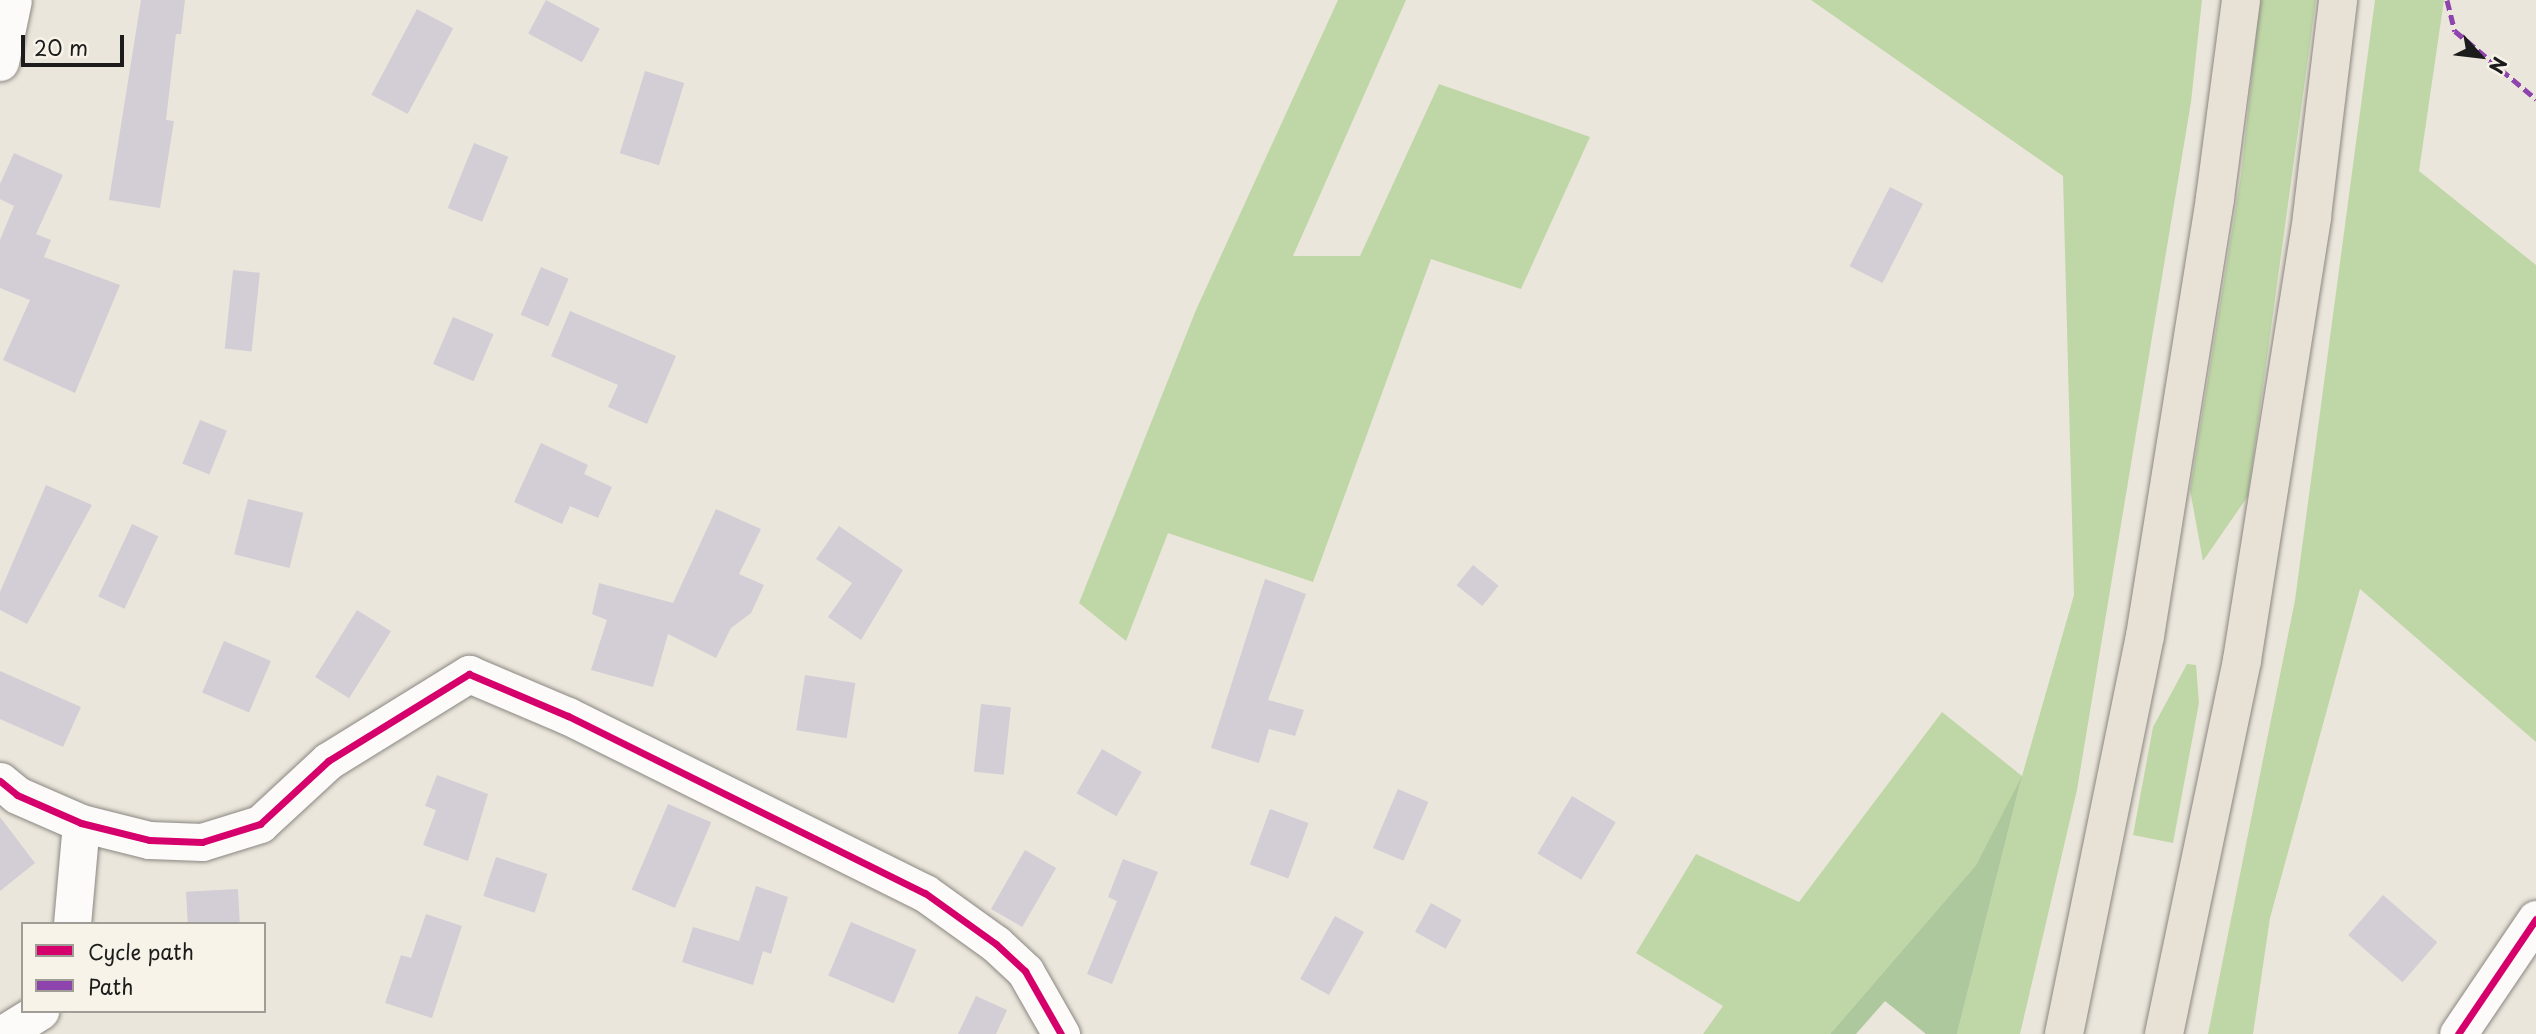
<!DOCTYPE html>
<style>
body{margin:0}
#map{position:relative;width:2536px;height:1034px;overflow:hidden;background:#ebe6db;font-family:"Playpen Sans",sans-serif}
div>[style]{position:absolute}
.green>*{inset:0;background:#bfd7a6}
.forest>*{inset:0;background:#aec89d}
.building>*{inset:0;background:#d3cdd5;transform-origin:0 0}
.roads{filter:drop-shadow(0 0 2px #8a8782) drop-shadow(0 0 2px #8a8782)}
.minor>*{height:37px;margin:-18.5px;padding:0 18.5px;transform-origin:18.5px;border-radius:18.5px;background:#fcfbfa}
.motorway>*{height:38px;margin:-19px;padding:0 19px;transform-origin:19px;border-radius:19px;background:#e8e2d6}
.quiet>*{height:5px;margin-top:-2.5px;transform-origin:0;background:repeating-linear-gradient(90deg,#8e44ad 0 10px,transparent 0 15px)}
.cycleway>*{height:7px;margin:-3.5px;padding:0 3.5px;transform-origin:3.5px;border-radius:3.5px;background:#d6006c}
span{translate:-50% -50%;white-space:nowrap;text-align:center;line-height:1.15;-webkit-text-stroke:6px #f7f3e8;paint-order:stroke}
.legend{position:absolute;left:21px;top:922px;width:245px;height:91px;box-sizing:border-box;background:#f7f3e8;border:2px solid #9f9d96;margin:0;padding:9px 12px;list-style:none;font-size:21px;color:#1c1c1c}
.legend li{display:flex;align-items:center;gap:14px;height:35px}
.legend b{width:35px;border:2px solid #9f9d96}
.north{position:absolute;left:2445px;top:21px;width:70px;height:70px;-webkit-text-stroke:5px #f7f3e8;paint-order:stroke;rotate:117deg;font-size:19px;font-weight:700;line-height:28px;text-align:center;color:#1c1c1c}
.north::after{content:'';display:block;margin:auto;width:24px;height:32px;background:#1c1c1c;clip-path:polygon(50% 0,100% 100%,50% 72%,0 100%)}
.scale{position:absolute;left:21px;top:35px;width:103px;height:32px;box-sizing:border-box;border:4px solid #1c1c1c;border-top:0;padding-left:9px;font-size:21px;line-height:24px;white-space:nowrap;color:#1c1c1c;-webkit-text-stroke:5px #f7f3e8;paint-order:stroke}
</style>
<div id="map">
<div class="green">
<i style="clip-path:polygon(1338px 0,1406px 0,1293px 256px,1360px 256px,1439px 84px,1590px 137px,1521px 289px,1431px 259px,1313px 582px,1168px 533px,1126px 641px,1079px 603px,1196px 310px)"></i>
<i style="clip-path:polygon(1811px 0,2202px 0,2191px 102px,2077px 790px,2020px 1034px,1957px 1034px,2021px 780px,1976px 865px,1830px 1034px,1703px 1034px,1723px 1006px,1636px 953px,1696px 854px,1799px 902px,1942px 712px,2022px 776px,2074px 595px,2063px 176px)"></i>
<i style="clip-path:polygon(2260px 0,2316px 0,2248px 496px,2203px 561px,2190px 490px,2241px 175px)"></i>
<i style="clip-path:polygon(2375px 0,2444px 0,2419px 171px,2536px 265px,2536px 742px,2360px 589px,2270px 918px,2253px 1034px,2208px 1034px,2295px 600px)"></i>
<i style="clip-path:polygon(2187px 664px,2196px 665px,2199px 703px,2173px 843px,2133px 835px,2153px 727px)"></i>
</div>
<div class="forest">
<i style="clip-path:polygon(2022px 776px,1957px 1034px,1926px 1034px,1885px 1001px,1856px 1034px,1830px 1034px,1976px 865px)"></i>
</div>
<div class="building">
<i style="clip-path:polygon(141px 0,185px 0,181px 34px,176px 34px,166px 120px,174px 121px,160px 208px,109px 200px)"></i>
<i style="left:546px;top:0;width:61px;height:38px;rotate:28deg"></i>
<i style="left:417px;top:9px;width:41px;height:97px;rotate:28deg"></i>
<i style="left:645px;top:71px;width:41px;height:86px;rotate:17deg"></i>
<i style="left:474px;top:143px;width:37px;height:70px;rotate:22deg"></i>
<i style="clip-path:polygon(14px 153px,63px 175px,36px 234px,51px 240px,44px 257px,120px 285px,75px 393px,3px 360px,30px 300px,0 288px,0 240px,14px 206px,0 199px,0 184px)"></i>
<i style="left:1890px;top:187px;width:37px;height:89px;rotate:27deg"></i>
<i style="left:541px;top:267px;width:30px;height:52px;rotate:23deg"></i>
<i style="left:233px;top:270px;width:27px;height:79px;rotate:6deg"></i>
<i style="clip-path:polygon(570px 311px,676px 356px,647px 424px,608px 407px,618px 385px,551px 356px)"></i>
<i style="left:453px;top:317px;width:44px;height:51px;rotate:23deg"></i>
<i style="left:200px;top:420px;width:29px;height:47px;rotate:22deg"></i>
<i style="clip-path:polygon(541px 443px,588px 465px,584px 474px,612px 487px,598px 518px,570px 506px,562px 524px,514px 502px)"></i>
<i style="clip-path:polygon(46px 485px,92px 505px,27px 624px,0 610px,0 592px)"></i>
<i style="left:248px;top:499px;width:57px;height:57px;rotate:14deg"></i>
<i style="clip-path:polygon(716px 509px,761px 529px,739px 574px,764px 585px,751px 613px,731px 628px,716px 658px,668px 634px,653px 687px,591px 670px,607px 620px,592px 614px,599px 583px,673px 603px)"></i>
<i style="left:132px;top:524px;width:29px;height:80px;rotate:25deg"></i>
<i style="clip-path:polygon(839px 526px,903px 570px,861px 640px,828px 617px,852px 583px,816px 559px)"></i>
<i style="left:1473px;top:565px;width:33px;height:26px;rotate:39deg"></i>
<i style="clip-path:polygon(1265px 579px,1306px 594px,1268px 700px,1304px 710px,1295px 736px,1269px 729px,1259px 763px,1211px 748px)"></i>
<i style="left:357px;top:610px;width:40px;height:79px;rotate:32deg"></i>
<i style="left:224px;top:641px;width:51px;height:56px;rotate:23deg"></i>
<i style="clip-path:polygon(0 671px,81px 707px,63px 747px,0 719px)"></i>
<i style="left:805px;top:675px;width:51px;height:56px;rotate:9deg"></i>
<i style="left:981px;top:704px;width:30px;height:68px;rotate:6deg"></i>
<i style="left:1102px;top:749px;width:46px;height:51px;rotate:30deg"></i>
<i style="clip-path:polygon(437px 775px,488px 794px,468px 861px,423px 845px,436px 810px,425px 806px)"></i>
<i style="left:1398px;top:789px;width:33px;height:64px;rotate:23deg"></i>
<i style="left:1572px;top:796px;width:51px;height:67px;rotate:31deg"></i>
<i style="left:668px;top:804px;width:47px;height:93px;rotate:23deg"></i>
<i style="left:1270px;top:809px;width:41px;height:59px;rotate:20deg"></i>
<i style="clip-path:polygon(0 817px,35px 863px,0 891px)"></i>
<i style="left:1025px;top:850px;width:36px;height:68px;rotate:30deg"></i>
<i style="left:496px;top:857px;width:54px;height:41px;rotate:18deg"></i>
<i style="clip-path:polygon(1123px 859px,1158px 872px,1112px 984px,1087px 974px,1117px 901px,1108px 897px)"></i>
<i style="clip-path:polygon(756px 886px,788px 897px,771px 954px,763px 951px,753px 985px,682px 962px,693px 927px,739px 941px)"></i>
<i style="left:238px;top:889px;width:35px;height:52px;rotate:87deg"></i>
<i style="left:2383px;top:895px;width:72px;height:53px;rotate:41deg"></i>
<i style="left:1431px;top:903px;width:35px;height:33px;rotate:29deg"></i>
<i style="clip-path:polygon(426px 914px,462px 926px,432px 1018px,385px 1003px,401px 955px,411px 958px)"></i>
<i style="left:1335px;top:916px;width:33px;height:72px;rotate:29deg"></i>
<i style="left:851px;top:922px;width:71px;height:58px;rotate:23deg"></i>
<i style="clip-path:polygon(976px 996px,1007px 1010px,996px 1034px,958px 1034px)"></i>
</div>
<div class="roads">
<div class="minor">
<i style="left:0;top:62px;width:63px;rotate:-78.2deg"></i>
<i style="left:0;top:781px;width:22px;rotate:39deg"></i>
<i style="left:17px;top:795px;width:70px;rotate:23.6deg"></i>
<i style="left:81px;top:823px;width:70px;rotate:14deg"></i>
<i style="left:149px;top:840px;width:53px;rotate:2.2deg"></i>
<i style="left:202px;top:842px;width:61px;rotate:-17.2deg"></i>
<i style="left:260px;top:824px;width:93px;rotate:-42.8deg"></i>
<i style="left:328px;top:761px;width:166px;rotate:-31.7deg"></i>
<i style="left:469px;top:674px;width:108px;rotate:23deg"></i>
<i style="left:568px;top:716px;width:398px;rotate:26.4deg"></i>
<i style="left:925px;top:893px;width:87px;rotate:35.7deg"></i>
<i style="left:996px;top:944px;width:40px;rotate:43deg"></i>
<i style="left:1025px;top:971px;width:73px;rotate:60.3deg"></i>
<i style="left:72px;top:924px;width:101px;rotate:-84.9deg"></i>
<i style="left:3px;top:1034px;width:44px;rotate:-31.9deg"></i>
<i style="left:2458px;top:1034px;width:139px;rotate:-55.9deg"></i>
</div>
<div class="motorway">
<i style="left:2064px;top:1034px;width:406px;rotate:-78.5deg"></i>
<i style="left:2145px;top:636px;width:444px;rotate:-80.9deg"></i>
<i style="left:2215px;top:198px;width:200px;rotate:-82.5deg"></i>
<i style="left:2164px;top:1034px;width:382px;rotate:-78.2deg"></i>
<i style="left:2242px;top:660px;width:449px;rotate:-81deg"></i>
<i style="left:2312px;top:216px;width:218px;rotate:-83.1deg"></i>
</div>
</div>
<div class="quiet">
<i style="left:2447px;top:0;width:32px;rotate:76deg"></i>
<i style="left:2455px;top:31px;width:106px;rotate:40deg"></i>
</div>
<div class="cycleway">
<i style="left:0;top:781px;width:22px;rotate:39deg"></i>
<i style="left:17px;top:795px;width:70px;rotate:23.6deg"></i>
<i style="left:81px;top:823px;width:70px;rotate:14deg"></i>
<i style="left:149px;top:840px;width:53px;rotate:2.2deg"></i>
<i style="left:202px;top:842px;width:61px;rotate:-17.2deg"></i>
<i style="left:260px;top:824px;width:93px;rotate:-42.8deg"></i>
<i style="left:328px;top:761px;width:166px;rotate:-31.7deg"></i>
<i style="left:469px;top:674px;width:108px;rotate:23deg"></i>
<i style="left:568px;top:716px;width:398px;rotate:26.4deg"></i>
<i style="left:925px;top:893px;width:87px;rotate:35.7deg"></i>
<i style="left:996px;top:944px;width:40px;rotate:43deg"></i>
<i style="left:1025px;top:971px;width:73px;rotate:60.3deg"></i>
<i style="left:2458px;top:1034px;width:139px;rotate:-55.9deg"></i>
</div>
<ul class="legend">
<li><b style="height:9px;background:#d6006c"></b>Cycle path</li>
<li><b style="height:9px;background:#8e44ad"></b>Path</li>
</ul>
<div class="north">N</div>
<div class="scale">20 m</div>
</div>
